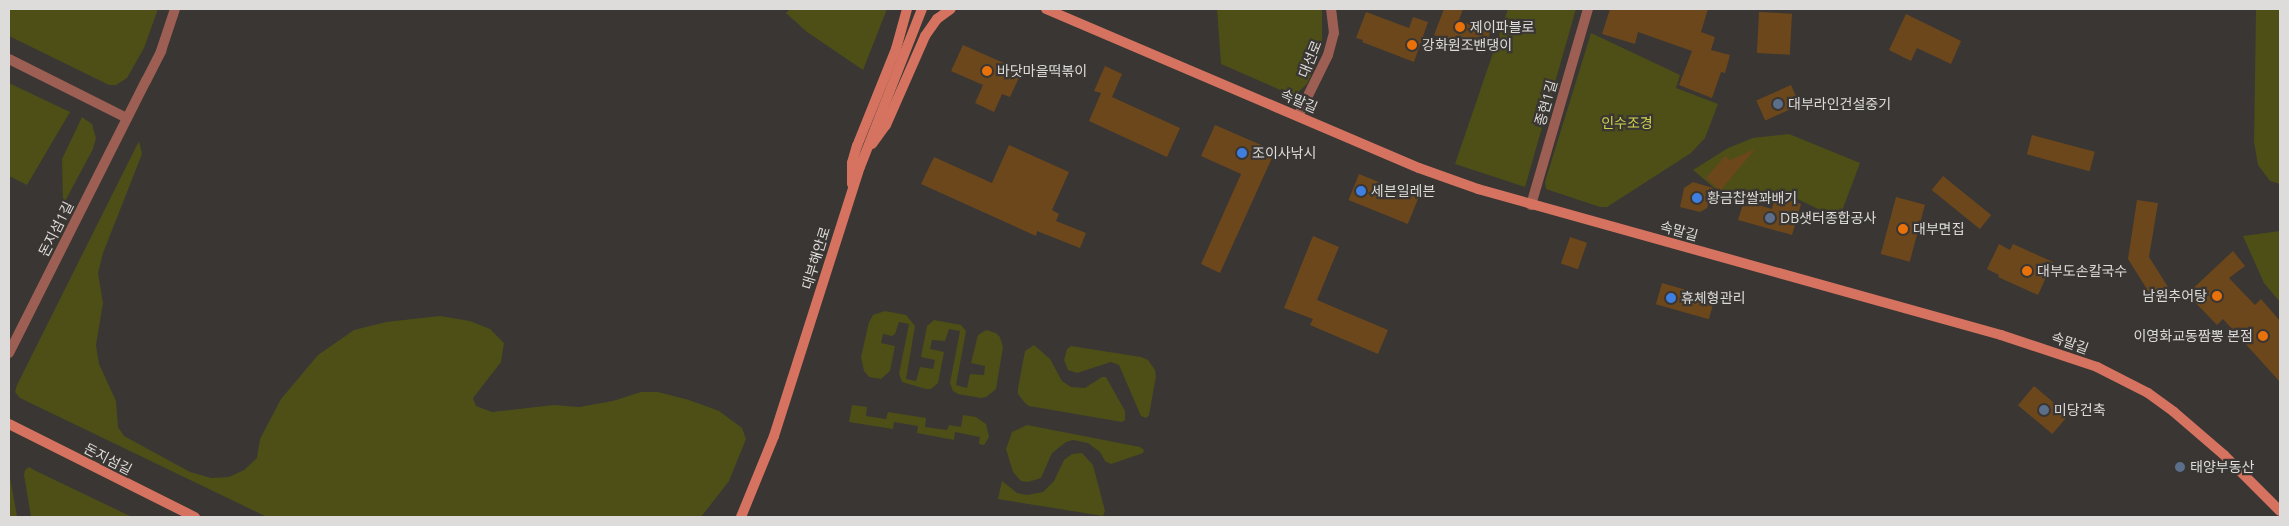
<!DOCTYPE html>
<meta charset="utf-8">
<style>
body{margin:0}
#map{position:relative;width:2289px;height:526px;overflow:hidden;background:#393633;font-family:"Open Sans","Noto Sans KR",sans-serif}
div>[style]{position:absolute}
.green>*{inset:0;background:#4d4f17}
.building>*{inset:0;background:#6c471c;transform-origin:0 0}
.street>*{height:10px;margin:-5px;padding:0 5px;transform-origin:5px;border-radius:5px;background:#9d5f53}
.secondary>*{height:10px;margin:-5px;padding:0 5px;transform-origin:5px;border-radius:5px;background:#d67360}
.dots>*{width:14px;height:14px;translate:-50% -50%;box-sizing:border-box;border:2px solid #393633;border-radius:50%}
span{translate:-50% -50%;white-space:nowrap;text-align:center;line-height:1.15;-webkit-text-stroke:4.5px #393633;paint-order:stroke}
.poi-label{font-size:14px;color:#dddcda}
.left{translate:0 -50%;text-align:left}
.right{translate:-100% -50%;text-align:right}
.street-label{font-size:14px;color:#dddcda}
.park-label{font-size:14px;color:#cfd348}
.frame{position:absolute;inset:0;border:10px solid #dddcda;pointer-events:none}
</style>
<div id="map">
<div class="green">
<i style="clip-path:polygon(9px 9px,158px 9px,144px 48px,127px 78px,116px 85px,109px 85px,9px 36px)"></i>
<i style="clip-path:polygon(790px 9px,887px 9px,863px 70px,807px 32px,786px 13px)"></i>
<i style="clip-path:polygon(1217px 9px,1322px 9px,1322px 42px,1319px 56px,1307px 84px,1294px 96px,1221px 64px)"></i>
<i style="clip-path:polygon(1508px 9px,1576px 9px,1525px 187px,1455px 164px)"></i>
<i style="clip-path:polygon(2256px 9px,2280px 9px,2280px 184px,2270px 181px,2258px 165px,2254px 142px)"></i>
<i style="clip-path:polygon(1591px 33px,1680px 75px,1676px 88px,1718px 104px,1705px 138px,1691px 153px,1607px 207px,1600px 207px,1546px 189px,1545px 182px)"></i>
<i style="clip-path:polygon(9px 83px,70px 112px,27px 185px,9px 176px)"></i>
<i style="clip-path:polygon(82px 117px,92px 124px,96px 138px,93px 149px,63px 205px,62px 159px)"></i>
<i style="clip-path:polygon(1789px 134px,1860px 163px,1839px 219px,1781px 191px,1724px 196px,1693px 170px,1728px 148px,1753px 138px)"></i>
<i style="clip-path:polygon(139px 141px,142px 154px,103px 253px,98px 273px,103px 303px,96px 345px,99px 364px,116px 401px,118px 427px,124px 436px,190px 472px,211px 478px,229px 477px,244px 470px,257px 458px,260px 439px,281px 399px,318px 355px,354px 330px,386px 322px,440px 316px,470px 321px,490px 329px,504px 343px,501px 362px,473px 398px,476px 406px,492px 412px,554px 405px,579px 407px,613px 401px,641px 392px,658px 392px,689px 400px,719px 411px,742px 428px,746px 439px,729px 481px,701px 517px,267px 517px,20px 398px,15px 392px,17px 385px)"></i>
<i style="clip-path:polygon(2280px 231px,2280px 302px,2264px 283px,2243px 236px)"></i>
<i style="clip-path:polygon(885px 311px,906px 315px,915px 326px,906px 379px,916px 381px,920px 367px,933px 369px,935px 360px,921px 357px,927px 326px,934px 320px,961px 325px,966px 331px,956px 385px,967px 388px,970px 374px,984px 375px,985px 366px,971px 363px,978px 335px,986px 330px,996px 333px,1000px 337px,1003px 347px,996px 389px,986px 397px,981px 398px,958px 394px,953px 391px,950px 383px,960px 331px,949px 329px,945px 341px,932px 340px,930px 349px,944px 352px,938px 383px,931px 389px,926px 389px,902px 382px,899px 374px,909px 324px,899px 322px,895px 334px,892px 336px,883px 334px,881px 343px,895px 346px,890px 371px,881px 379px,869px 377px,864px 371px,861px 357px,869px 322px,873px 315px)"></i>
<i style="clip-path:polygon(1034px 345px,1050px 359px,1062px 381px,1071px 387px,1085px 388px,1102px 377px,1106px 377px,1125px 411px,1125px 420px,1122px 422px,1029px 406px,1025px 403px,1018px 394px,1018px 388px,1025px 351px)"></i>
<i style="clip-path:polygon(1071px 346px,1141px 357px,1148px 360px,1155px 370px,1156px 376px,1149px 415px,1146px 418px,1141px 416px,1119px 365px,1111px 362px,1077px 373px,1068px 370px,1064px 360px,1067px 349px)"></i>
<i style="clip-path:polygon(852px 405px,867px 407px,866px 416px,886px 419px,888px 412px,926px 418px,925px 427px,947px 430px,949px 425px,961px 427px,963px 415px,976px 417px,986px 424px,989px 437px,984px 445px,979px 444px,980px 437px,955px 432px,954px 440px,917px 433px,918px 426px,894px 422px,893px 429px,849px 422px)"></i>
<i style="clip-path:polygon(1027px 425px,1140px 447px,1144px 450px,1143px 453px,1111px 464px,1105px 461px,1100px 452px,1088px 443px,1073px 440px,1066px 442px,1052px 453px,1041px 478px,1028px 482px,1021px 481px,1013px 472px,1006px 449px,1012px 432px)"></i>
<i style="clip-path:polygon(1082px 453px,1093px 465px,1105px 511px,1103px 516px,998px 499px,1002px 481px,1017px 493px,1027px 495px,1043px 492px,1054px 481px,1064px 460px,1072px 454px)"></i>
<i style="clip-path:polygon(9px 463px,10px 477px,17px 517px,9px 517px)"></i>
<i style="clip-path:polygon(29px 467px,36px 471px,132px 517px,31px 517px,24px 475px,25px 470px)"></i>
</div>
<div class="building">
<i style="clip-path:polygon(1444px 9px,1463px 9px,1459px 20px,1490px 33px,1482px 54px,1434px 35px)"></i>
<i style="clip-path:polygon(1610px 9px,1708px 9px,1701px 32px,1715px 37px,1711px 50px,1730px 55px,1725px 73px,1721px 72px,1712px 98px,1679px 85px,1692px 51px,1638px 32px,1635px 44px,1602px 34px)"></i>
<i style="clip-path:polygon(1366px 12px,1409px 28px,1413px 17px,1428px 22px,1414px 62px,1362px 42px,1363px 40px,1356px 38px)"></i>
<i style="left:1759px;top:12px;width:33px;height:41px;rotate:3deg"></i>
<i style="clip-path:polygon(1906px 14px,1961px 41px,1951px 64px,1917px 48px,1911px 61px,1889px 50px)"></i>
<i style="clip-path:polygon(963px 45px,1022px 71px,1010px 97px,1002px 94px,994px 112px,975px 103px,983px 85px,951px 71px)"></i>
<i style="clip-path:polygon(1105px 66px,1122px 74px,1112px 97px,1180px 128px,1167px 157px,1089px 121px,1101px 93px,1094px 91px)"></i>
<i style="left:1791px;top:85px;width:22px;height:38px;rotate:66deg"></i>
<i style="clip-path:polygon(1215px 125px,1275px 151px,1220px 273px,1201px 264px,1241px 174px,1201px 156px)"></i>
<i style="left:2032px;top:135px;width:65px;height:20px;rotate:15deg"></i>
<i style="clip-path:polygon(1009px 145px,1069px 172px,1052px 210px,1059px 214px,1056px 221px,1086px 233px,1080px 248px,1037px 231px,1036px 236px,921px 184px,934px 157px,992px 183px)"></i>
<i style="clip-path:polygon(1755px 149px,1720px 191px,1706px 178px,1725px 156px,1730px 160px)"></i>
<i style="left:1359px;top:174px;width:64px;height:28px;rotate:22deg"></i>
<i style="left:1943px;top:176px;width:62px;height:18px;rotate:39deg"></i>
<i style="clip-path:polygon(1693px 182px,1713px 188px,1707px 208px,1700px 212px,1680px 207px,1684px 188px)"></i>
<i style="clip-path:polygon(1775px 196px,1801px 204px,1792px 235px,1738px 220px,1744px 201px,1772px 209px)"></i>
<i style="left:1896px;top:197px;width:30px;height:59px;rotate:15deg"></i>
<i style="clip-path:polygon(2137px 200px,2158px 203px,2149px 257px,2170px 290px,2155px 302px,2128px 259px)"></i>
<i style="clip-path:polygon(1313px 236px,1339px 247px,1317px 300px,1388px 330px,1378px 354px,1310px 325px,1313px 319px,1284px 308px)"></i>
<i style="left:1570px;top:237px;width:18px;height:28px;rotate:19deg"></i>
<i style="clip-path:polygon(1999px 244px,2010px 250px,2013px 244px,2053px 262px,2038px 295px,1998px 277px,1999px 275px,1987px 269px)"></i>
<i style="clip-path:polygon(2233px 251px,2245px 266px,2229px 278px,2255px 305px,2261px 299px,2280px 321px,2280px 382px,2223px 319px,2217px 325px,2187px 294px)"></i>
<i style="left:1662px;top:283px;width:55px;height:22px;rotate:16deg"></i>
<i style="left:2034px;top:386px;width:45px;height:25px;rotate:40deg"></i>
</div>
<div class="street">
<i style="left:9px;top:59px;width:132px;rotate:26.6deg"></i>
<i style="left:1298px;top:116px;width:68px;rotate:-63.8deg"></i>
<i style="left:1328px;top:55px;width:23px;rotate:-75deg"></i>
<i style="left:1334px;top:33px;width:24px;rotate:-97deg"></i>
<i style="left:1531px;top:205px;width:204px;rotate:-73.8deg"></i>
<i style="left:9px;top:353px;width:305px;rotate:-63.3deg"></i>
<i style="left:146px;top:81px;width:34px;rotate:-63deg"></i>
<i style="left:161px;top:51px;width:44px;rotate:-71.6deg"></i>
</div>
<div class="secondary">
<i style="left:1046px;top:9px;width:405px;rotate:23.1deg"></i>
<i style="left:1419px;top:168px;width:63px;rotate:19.6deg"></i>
<i style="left:1478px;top:189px;width:543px;rotate:15.6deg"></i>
<i style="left:2001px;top:335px;width:101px;rotate:18.4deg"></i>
<i style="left:2097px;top:367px;width:57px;rotate:27deg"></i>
<i style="left:2148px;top:393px;width:32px;rotate:36deg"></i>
<i style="left:2174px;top:412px;width:66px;rotate:40.7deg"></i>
<i style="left:2224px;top:455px;width:79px;rotate:45deg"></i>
<i style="left:872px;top:144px;width:24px;rotate:-54deg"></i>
<i style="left:886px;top:125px;width:97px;rotate:-66.3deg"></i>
<i style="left:925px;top:36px;width:21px;rotate:-55deg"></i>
<i style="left:937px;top:19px;width:17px;rotate:-36deg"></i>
<i style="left:852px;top:184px;width:21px;rotate:-90deg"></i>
<i style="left:852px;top:163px;width:18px;rotate:-74deg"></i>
<i style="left:857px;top:146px;width:105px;rotate:-68.1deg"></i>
<i style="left:896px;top:49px;width:41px;rotate:-74.6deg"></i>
<i style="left:9px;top:424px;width:208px;rotate:26.6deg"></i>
<i style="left:741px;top:517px;width:87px;rotate:-67.8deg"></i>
<i style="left:774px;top:436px;width:282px;rotate:-72.3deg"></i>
<i style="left:860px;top:167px;width:170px;rotate:-68.6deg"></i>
</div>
<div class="dots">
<i style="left:1460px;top:27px;background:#e8710a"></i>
<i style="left:1412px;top:45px;background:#e8710a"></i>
<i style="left:987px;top:71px;background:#e8710a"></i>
<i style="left:1778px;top:104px;background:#5c6f8a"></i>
<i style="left:1242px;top:153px;background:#3f7fe0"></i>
<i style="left:1361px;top:191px;background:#3f7fe0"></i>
<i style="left:1697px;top:198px;background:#3f7fe0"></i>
<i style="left:1770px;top:218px;background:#5c6f8a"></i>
<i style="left:1903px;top:229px;background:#e8710a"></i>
<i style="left:2027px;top:271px;background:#e8710a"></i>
<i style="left:2217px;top:296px;background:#e8710a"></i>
<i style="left:1671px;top:298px;background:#3f7fe0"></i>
<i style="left:2263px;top:336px;background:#e8710a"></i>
<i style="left:2044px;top:410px;background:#5c6f8a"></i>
<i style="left:2180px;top:467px;background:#5c6f8a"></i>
</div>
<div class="poi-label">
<span class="left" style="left:1470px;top:27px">제이파블로</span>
<span class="left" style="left:1422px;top:45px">강화원조밴댕이</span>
<span class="left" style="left:997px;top:71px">바닷마을떡볶이</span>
<span class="left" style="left:1788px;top:104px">대부라인건설중기</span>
<span class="left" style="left:1252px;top:153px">조이사낚시</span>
<span class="left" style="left:1371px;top:191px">세븐일레븐</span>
<span class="left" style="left:1707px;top:198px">황금찹쌀꽈배기</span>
<span class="left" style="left:1780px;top:218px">DB샛터종합공사</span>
<span class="left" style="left:1913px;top:229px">대부면집</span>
<span class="left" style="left:2037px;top:271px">대부도손칼국수</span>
<span class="right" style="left:2207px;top:296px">남원추어탕</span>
<span class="left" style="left:1681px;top:298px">휴체형관리</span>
<span class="right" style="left:2253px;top:336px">이영화교동짬뽕 본점</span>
<span class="left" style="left:2054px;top:410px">미당건축</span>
<span class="left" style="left:2190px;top:467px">태양부동산</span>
</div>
<div class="street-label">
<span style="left:1310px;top:59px;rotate:-68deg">대선로</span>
<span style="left:1299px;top:101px;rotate:23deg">속말길</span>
<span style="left:1546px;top:103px;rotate:-74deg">종현1길</span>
<span style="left:56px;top:229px;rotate:-63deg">돈지섬1길</span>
<span style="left:1679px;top:231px;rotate:15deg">속말길</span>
<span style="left:816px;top:258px;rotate:-73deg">대부해안로</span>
<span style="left:2070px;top:343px;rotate:20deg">속말길</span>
<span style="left:108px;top:459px;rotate:27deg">돈지섬길</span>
</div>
<div class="park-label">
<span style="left:1627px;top:123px">인수조경</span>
</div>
<div class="frame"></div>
</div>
